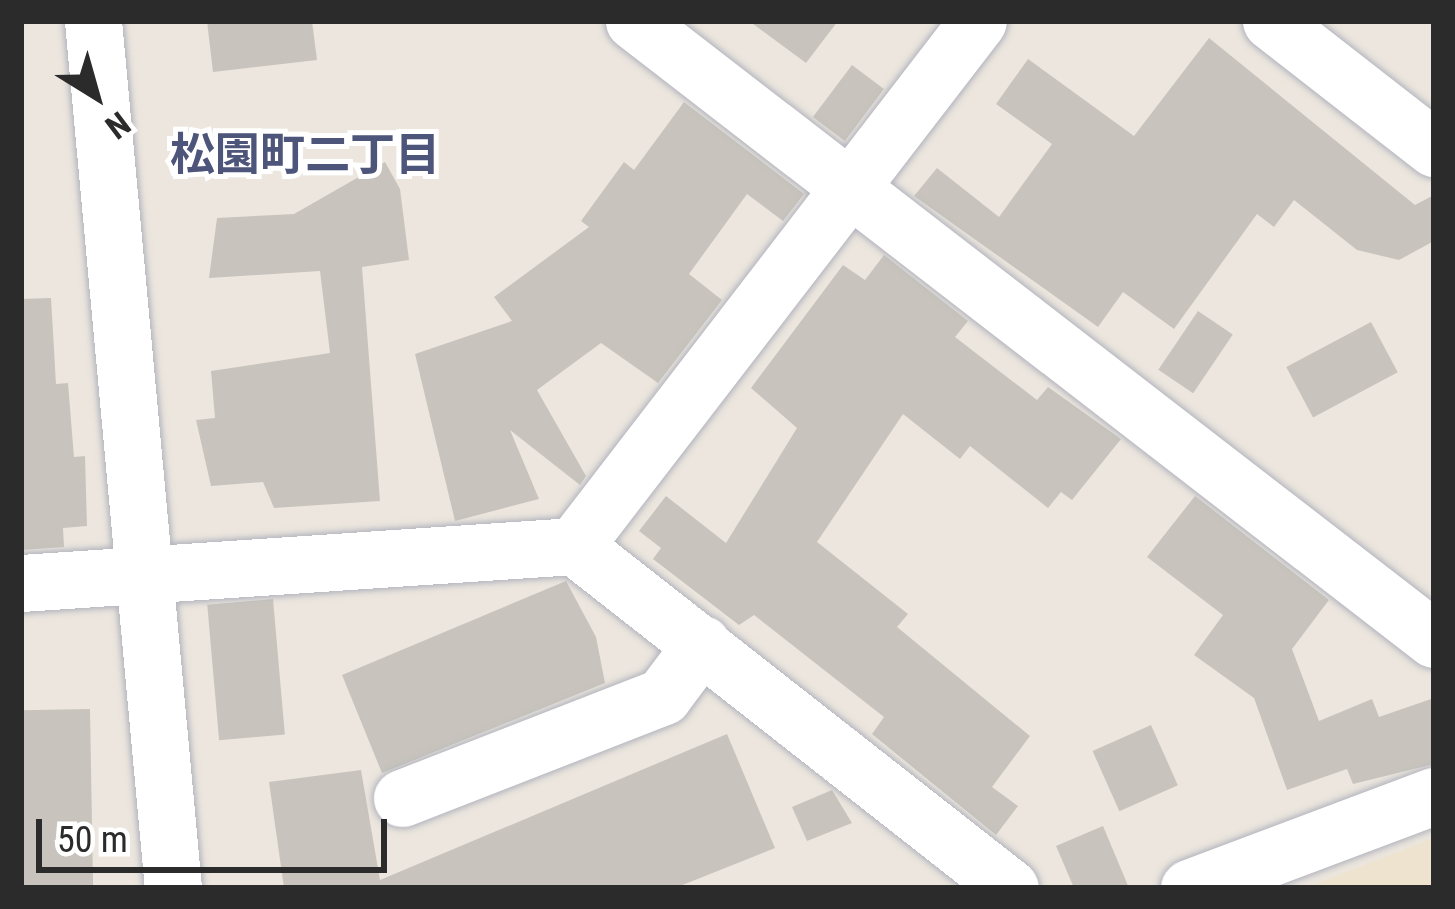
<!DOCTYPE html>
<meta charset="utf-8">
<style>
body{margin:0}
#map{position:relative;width:1455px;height:909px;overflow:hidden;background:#ece6de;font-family:"Roboto Condensed","Noto Sans JP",sans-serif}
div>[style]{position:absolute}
.education>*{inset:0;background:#ede3cf}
.building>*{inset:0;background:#c8c4bd;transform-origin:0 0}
.roads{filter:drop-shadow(0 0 3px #b2b4be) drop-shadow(0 0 3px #b2b4be)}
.minor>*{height:57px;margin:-28.5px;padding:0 28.5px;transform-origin:28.5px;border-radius:28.5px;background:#fff}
span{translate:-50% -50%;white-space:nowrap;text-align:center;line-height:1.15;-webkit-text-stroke:10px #fff;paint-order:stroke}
.neighbourhood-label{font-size:45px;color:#4e557a;font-weight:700}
.frame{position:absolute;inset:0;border:24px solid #2b2b2b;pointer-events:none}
.north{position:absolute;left:36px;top:36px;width:120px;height:120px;-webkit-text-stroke:9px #fff;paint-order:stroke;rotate:143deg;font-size:33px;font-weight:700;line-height:48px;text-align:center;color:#2b2b2b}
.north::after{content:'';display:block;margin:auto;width:42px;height:54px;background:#2b2b2b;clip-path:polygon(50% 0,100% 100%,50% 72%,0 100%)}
.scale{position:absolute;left:36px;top:819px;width:351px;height:54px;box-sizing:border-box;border:6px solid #2b2b2b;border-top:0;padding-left:15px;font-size:36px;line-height:42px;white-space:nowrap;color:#2b2b2b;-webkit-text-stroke:9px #fff;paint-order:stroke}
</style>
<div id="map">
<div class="education">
<i style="clip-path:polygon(1434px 838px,1434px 888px,1305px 888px)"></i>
</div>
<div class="building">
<i style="clip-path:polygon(207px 21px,312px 21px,317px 60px,213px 72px)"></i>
<i style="clip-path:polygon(749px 21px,838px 21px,806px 63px)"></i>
<i style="clip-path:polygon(1209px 38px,1415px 205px,1434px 195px,1434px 241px,1399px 260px,1357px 250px,1294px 200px,1274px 227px,1257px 214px,1174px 329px,1123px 292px,1098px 327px,914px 196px,937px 168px,999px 217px,1052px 144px,996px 104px,1028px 59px,1134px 136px)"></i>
<i style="left:852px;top:65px;width:40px;height:65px;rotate:37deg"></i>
<i style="clip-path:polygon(684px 102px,804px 194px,783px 221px,747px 194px,689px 274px,722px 300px,658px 383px,601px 343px,537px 390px,586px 476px,580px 485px,510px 430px,539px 499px,455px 521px,415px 354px,512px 321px,494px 297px,589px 227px,581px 221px,624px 162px,634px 170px)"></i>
<i style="clip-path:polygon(385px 162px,400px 189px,409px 260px,362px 267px,380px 501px,274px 508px,263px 482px,211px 486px,196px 420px,215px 418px,211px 371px,330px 353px,320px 271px,209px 278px,217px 218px,294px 214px)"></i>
<i style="clip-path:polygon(884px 255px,968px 321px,955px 337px,1037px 400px,1048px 387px,1121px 439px,1072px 500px,1061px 492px,1048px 508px,970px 446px,960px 459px,903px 414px,817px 542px,908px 614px,897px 627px,1030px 736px,992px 787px,1018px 806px,996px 835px,872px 734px,884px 717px,754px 615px,739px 625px,653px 559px,661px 548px,639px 531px,666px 496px,726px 543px,797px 428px,751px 388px,843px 265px,865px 280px)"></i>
<i style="clip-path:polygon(51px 298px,56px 384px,68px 383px,74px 457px,85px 456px,87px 526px,63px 528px,64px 547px,21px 550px,21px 299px)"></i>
<i style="left:1198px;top:311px;width:42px;height:71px;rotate:34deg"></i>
<i style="left:1371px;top:322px;width:57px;height:96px;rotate:62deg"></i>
<i style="clip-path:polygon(1195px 496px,1329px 600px,1292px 649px,1319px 721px,1372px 699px,1379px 717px,1434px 698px,1434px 764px,1353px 784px,1347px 769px,1287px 790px,1254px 698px,1194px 655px,1223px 615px,1147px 557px)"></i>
<i style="clip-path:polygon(566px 581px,596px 637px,605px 683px,382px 773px,342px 675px)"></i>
<i style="left:273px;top:599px;width:136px;height:66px;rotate:85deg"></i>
<i style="left:90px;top:709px;width:179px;height:69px;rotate:89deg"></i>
<i style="left:1151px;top:725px;width:66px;height:64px;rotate:66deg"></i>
<i style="clip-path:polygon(727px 734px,775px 848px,675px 888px,284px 888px,269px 782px,361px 770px,380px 880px)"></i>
<i style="clip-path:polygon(832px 790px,852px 823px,807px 841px,792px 807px)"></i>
<i style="clip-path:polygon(1103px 826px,1129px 888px,1074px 888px,1056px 846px)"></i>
</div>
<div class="roads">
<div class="minor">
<i style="left:93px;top:21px;width:871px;rotate:84.73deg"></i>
<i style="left:634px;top:21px;width:1011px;rotate:37.69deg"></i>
<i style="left:1271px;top:21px;width:207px;rotate:37.9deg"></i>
<i style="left:574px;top:546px;width:662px;rotate:-52.42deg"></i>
<i style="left:21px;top:583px;width:554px;rotate:-3.83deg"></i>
<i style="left:574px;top:546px;width:554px;rotate:38.11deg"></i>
<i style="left:402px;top:798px;width:280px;rotate:-21.3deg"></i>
<i style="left:663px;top:696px;width:65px;rotate:-53.1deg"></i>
<i style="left:1189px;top:888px;width:262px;rotate:-20.6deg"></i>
</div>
</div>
<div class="neighbourhood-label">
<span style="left:305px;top:155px">松園町二丁目</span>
</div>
<div class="frame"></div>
<div class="north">N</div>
<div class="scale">50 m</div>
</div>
